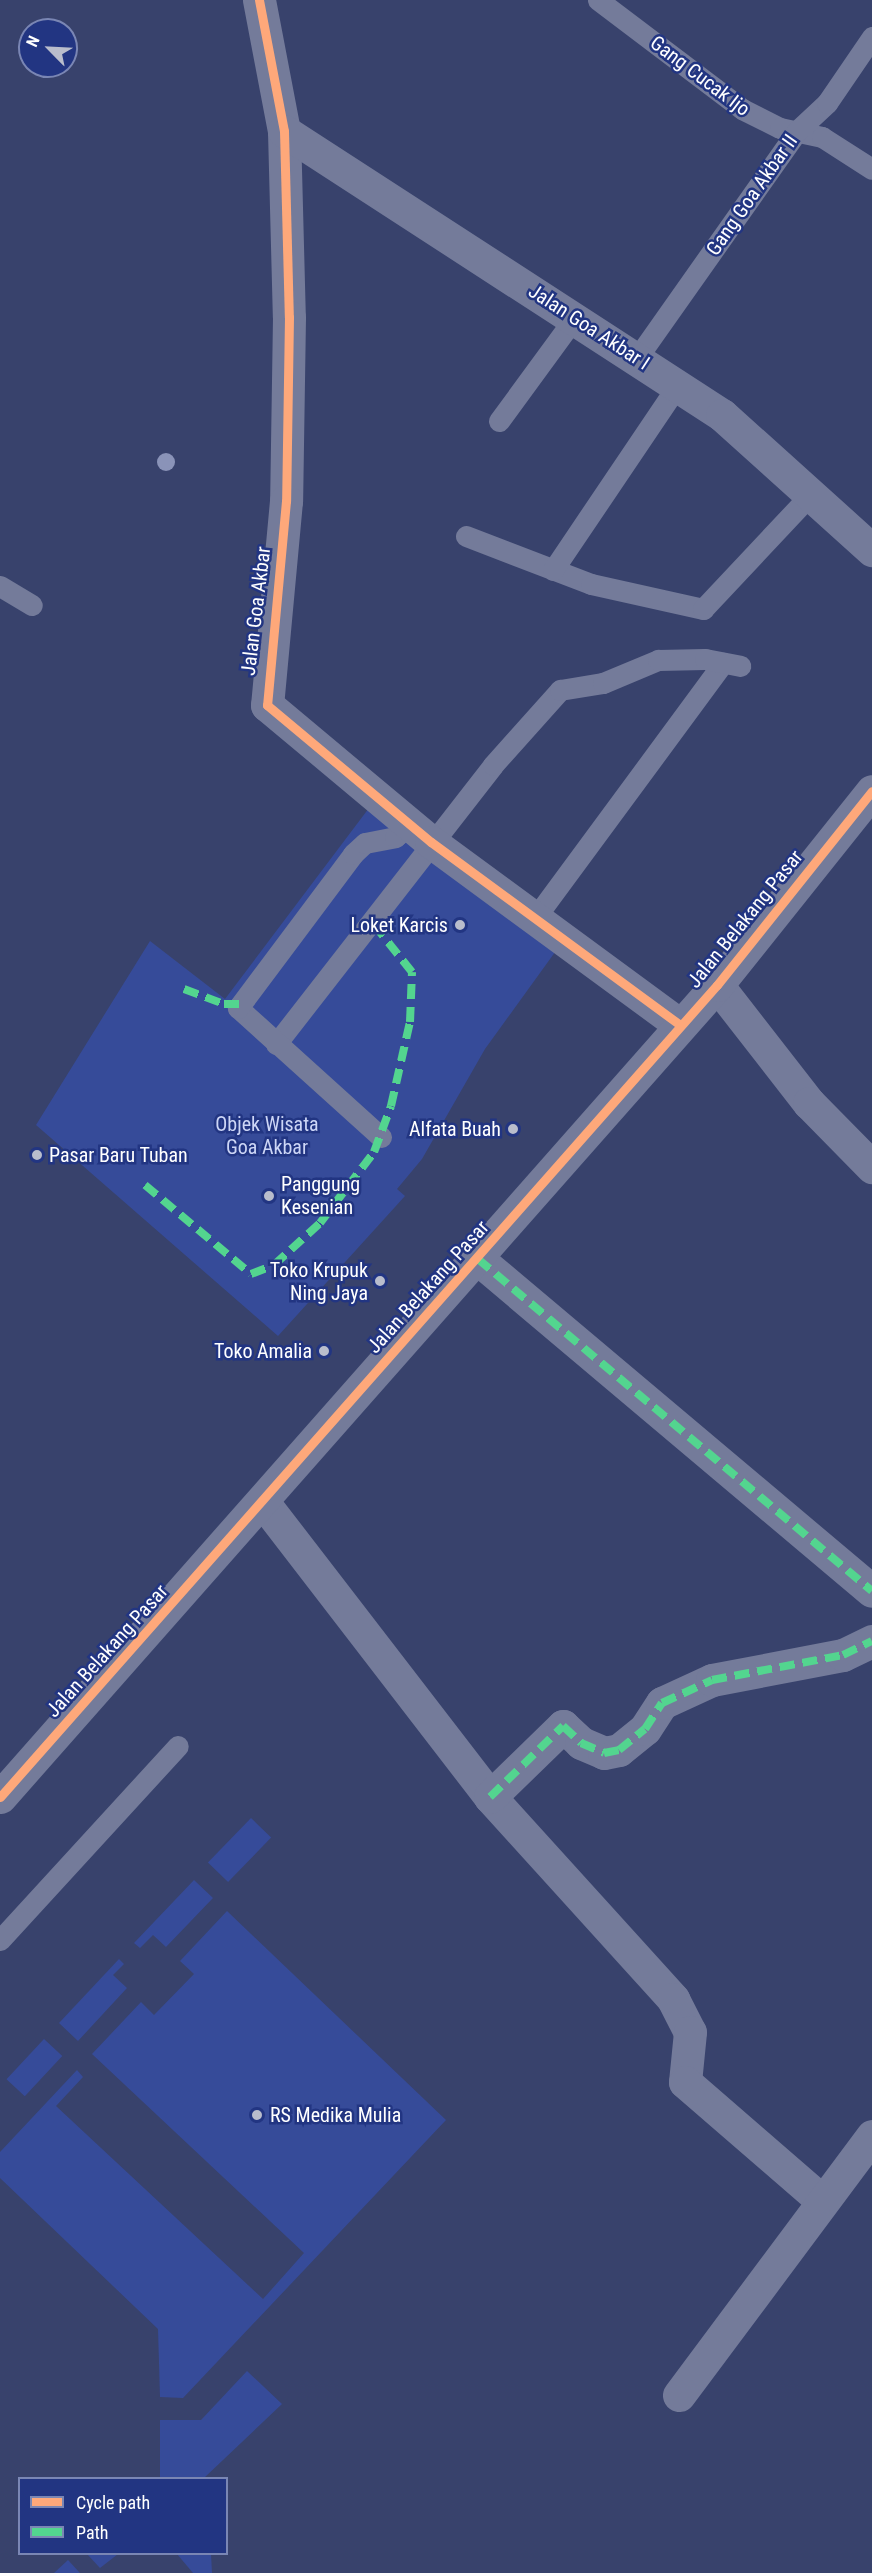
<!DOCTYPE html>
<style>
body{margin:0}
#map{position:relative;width:872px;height:2573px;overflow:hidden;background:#38426c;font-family:"Roboto Condensed",sans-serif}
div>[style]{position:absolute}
.green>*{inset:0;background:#364b99;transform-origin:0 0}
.service>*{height:21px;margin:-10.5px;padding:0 10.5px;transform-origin:10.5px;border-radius:10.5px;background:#747b9a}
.minor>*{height:33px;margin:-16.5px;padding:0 16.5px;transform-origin:16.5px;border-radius:16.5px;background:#747b9a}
.tertiary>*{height:33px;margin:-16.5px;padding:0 16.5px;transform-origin:16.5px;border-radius:16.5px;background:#747b9a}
.quiet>*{height:8px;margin-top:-4px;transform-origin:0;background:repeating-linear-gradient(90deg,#53d58f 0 15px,transparent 0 23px)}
.cycleway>*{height:9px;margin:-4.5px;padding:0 4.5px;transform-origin:4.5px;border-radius:4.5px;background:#fea87a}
.trees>*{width:18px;height:18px;margin:-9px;border-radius:50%;background:#8a93b8}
.dots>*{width:16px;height:16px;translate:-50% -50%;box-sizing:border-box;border:3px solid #223582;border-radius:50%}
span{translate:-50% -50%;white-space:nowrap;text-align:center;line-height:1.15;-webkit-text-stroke:5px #223582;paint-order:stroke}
.street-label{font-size:20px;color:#fff}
.poi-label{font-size:20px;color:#fff}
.right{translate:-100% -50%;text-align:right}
.left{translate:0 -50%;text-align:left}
.park-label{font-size:20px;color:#cdd6f6}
.legend{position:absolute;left:18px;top:2477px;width:210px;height:78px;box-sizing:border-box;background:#223582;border:2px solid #7a86b4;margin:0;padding:8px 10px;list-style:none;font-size:18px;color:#fff}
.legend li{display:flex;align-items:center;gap:12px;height:30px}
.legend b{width:30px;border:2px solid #7a86b4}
.north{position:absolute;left:18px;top:18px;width:60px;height:60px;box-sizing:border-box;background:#223582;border:2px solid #7a86b4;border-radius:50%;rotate:294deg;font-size:16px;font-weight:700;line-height:24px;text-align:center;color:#fff}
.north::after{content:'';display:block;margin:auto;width:21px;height:27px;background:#b9bdcc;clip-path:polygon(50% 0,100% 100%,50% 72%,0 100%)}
</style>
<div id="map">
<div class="green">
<i style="clip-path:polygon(369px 808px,558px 948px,485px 1049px,422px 1159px,397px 1189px,405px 1196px,278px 1336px,36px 1125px,150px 941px,225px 999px)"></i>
<i style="left:251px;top:1818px;width:28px;height:62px;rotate:44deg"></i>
<i style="clip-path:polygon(194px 1880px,213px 1898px,166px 1947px,153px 1935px,140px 1948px,134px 1943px)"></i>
<i style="clip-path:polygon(227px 1911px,446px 2120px,183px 2398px,160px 2397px,158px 2329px,0 2178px,0 2152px,77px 2070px,83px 2077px,56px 2106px,263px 2299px,304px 2253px,92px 2054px,141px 2002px,154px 2015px,194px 1974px,180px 1961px)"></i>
<i style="clip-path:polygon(119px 1959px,124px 1964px,113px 1975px,127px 1988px,78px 2041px,59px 2023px)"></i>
<i style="left:44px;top:2039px;width:25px;height:55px;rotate:43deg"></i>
<i style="clip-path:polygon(247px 2371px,282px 2404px,204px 2478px,160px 2478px,160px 2420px,201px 2420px)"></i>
<i style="clip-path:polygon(87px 2554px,118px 2554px,100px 2568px)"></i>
<i style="clip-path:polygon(177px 2554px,211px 2554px,212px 2573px,193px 2573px)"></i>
<i style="clip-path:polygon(68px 2560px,80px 2573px,54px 2573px)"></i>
</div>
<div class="service">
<i style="left:598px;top:0;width:181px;rotate:37.1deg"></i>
<i style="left:742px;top:109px;width:42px;rotate:26.6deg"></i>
<i style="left:780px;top:128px;width:43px;rotate:12.1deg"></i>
<i style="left:822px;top:137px;width:59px;rotate:32.6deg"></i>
<i style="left:637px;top:358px;width:278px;rotate:-54.8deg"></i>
<i style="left:797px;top:131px;width:41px;rotate:-43deg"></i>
<i style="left:827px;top:103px;width:80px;rotate:-55.7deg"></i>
<i style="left:499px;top:421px;width:129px;rotate:-53.8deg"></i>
<i style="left:466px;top:536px;width:134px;rotate:21deg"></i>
<i style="left:591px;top:584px;width:115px;rotate:12.6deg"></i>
<i style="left:703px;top:609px;width:159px;rotate:-46.8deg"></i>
<i style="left:553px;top:570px;width:223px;rotate:-56deg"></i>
<i style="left:0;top:586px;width:37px;rotate:31deg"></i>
<i style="left:535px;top:918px;width:317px;rotate:-53.6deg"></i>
<i style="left:276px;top:1044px;width:353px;rotate:-52.1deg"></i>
<i style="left:493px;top:765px;width:101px;rotate:-48.2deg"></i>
<i style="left:560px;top:690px;width:44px;rotate:-9.2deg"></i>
<i style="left:603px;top:683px;width:60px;rotate:-22.7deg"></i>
<i style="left:658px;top:660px;width:47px;rotate:-1.2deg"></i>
<i style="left:705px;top:659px;width:36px;rotate:11deg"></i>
<i style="left:381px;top:1137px;width:193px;rotate:-137.9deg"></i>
<i style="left:238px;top:1008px;width:192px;rotate:-53.2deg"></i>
<i style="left:353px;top:854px;width:16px;rotate:-43deg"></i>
<i style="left:365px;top:843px;width:31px;rotate:-11deg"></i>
<i style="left:395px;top:837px;width:19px;rotate:-39deg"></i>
<i style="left:0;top:1940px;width:263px;rotate:-47.5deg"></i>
</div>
<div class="minor">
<i style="left:259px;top:0;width:133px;rotate:79.2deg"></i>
<i style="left:284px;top:131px;width:186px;rotate:88.5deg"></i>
<i style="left:289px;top:317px;width:184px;rotate:90.9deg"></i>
<i style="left:286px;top:501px;width:205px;rotate:95.3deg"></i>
<i style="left:267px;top:705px;width:214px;rotate:39.9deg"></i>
<i style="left:431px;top:842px;width:309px;rotate:36.3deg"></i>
<i style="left:284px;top:131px;width:522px;rotate:32.96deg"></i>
<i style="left:722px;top:415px;width:202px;rotate:42deg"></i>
<i style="left:717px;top:985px;width:150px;rotate:52.1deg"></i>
<i style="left:809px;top:1103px;width:90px;rotate:45.5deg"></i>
<i style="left:478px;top:1259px;width:515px;rotate:40.12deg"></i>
<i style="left:263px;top:1502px;width:372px;rotate:52.4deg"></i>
<i style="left:490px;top:1797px;width:273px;rotate:47.8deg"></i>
<i style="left:673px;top:1999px;width:37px;rotate:63deg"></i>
<i style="left:690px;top:2032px;width:50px;rotate:95.7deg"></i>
<i style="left:685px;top:2082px;width:180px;rotate:40.9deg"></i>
<i style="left:490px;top:1797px;width:102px;rotate:-44.2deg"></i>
<i style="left:563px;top:1726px;width:25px;rotate:43deg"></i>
<i style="left:581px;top:1743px;width:25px;rotate:23deg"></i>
<i style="left:604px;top:1753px;width:15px;rotate:-11deg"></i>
<i style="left:619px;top:1750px;width:33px;rotate:-39deg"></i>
<i style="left:645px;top:1729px;width:31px;rotate:-57deg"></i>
<i style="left:662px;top:1703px;width:55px;rotate:-24.7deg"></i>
<i style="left:712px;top:1680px;width:133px;rotate:-10.8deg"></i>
<i style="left:843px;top:1655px;width:32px;rotate:-26deg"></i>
<i style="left:679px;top:2395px;width:323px;rotate:-53.3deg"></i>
</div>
<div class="tertiary">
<i style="left:0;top:1797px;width:1083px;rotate:-48.56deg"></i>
<i style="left:717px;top:985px;width:248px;rotate:-51.4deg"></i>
</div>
<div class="quiet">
<i style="left:184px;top:989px;width:43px;rotate:20.6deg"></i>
<i style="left:224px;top:1004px;width:15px"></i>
<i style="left:145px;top:1185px;width:138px;rotate:40deg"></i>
<i style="left:251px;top:1274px;width:25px;rotate:-21deg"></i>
<i style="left:274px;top:1265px;width:62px;rotate:-42.4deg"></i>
<i style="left:320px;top:1223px;width:89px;rotate:-52.7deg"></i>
<i style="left:374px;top:1152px;width:49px;rotate:-69.7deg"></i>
<i style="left:391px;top:1106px;width:86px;rotate:-77.3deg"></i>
<i style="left:410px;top:1022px;width:50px;rotate:-87.7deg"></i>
<i style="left:412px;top:972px;width:65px;rotate:-128.8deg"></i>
<i style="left:478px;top:1259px;width:515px;rotate:40.12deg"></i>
<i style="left:490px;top:1797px;width:102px;rotate:-44.2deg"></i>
<i style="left:563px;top:1726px;width:25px;rotate:43deg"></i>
<i style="left:581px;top:1743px;width:25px;rotate:23deg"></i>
<i style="left:604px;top:1753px;width:15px;rotate:-11deg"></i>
<i style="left:619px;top:1750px;width:33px;rotate:-39deg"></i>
<i style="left:645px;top:1729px;width:31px;rotate:-57deg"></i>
<i style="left:662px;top:1703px;width:55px;rotate:-24.7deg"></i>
<i style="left:712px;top:1680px;width:133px;rotate:-10.8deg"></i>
<i style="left:843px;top:1655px;width:32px;rotate:-26deg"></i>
</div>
<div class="cycleway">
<i style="left:259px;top:0;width:133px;rotate:79.2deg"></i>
<i style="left:284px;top:131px;width:186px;rotate:88.5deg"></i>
<i style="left:289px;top:317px;width:184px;rotate:90.9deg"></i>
<i style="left:286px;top:501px;width:205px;rotate:95.3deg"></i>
<i style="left:267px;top:705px;width:214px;rotate:39.9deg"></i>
<i style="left:431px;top:842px;width:309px;rotate:36.3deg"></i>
<i style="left:0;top:1797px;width:1083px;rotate:-48.56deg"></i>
<i style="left:717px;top:985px;width:248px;rotate:-51.4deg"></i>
</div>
<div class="trees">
<i style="left:166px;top:462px"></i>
</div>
<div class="dots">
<i style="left:460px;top:925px;background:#b9bdcc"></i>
<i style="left:513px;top:1129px;background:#b9bdcc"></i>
<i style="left:37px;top:1155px;background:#b9bdcc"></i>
<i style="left:269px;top:1196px;background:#b9bdcc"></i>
<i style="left:380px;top:1281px;background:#b9bdcc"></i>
<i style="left:324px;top:1351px;background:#b9bdcc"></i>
<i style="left:257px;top:2115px;background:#b9bdcc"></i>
</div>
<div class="street-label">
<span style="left:700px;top:76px;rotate:37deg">Gang Cucak Ijo</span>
<span style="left:752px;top:195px;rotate:-55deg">Gang Goa Akbar II</span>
<span style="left:589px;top:327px;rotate:33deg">Jalan Goa Akbar I</span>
<span style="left:256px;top:611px;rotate:-83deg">Jalan Goa Akbar</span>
<span style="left:745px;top:919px;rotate:-51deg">Jalan Belakang Pasar</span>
<span style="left:428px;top:1287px;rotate:-48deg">Jalan Belakang Pasar</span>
<span style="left:107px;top:1651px;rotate:-48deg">Jalan Belakang Pasar</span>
</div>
<div class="poi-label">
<span class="right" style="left:448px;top:925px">Loket Karcis</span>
<span class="right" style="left:501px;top:1129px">Alfata Buah</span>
<span class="left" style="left:49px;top:1155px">Pasar Baru Tuban</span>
<span class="left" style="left:281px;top:1196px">Panggung<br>Kesenian</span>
<span class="right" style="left:368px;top:1282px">Toko Krupuk<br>Ning Jaya</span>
<span class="right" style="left:312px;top:1351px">Toko Amalia</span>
<span class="left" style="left:270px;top:2115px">RS Medika Mulia</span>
</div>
<div class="park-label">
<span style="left:267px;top:1136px">Objek Wisata<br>Goa Akbar</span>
</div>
<ul class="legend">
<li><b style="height:8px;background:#fea87a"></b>Cycle path</li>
<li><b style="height:8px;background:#53d58f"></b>Path</li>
</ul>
<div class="north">N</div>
</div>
